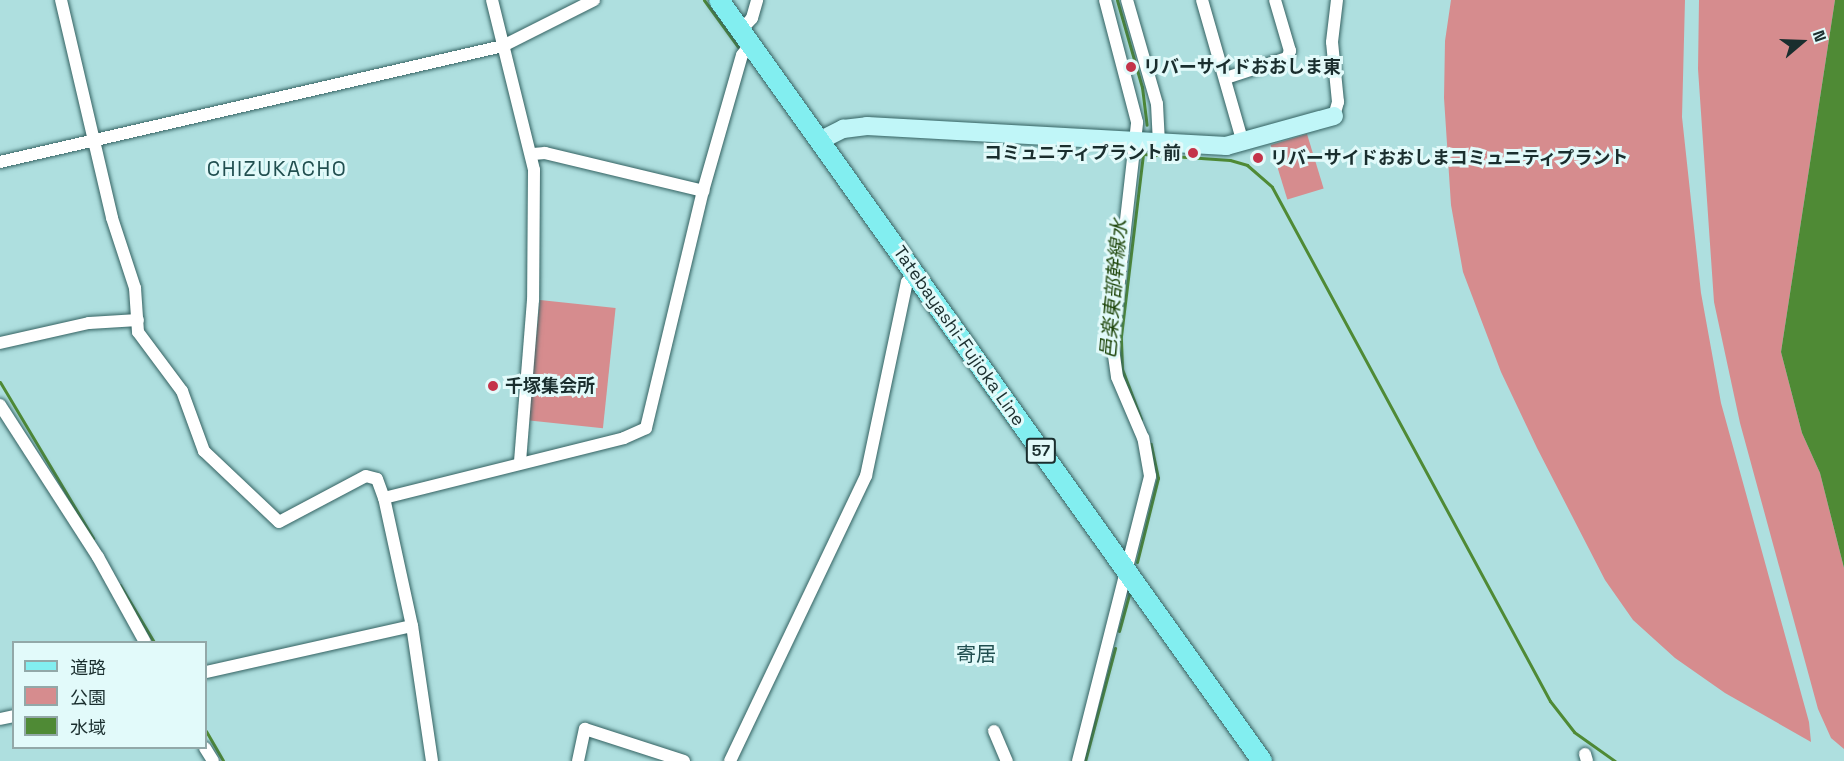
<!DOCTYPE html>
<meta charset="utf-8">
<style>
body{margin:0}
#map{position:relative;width:1844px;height:761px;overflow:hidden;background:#aedfdf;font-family:"Space Grotesk","Noto Sans JP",sans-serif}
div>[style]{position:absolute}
.green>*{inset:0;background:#d68c8e;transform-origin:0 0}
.water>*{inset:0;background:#4f8a35}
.stream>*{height:3px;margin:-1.5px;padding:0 1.5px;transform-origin:1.5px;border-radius:1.5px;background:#4f8a35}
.roads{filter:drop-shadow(0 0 2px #346262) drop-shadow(0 0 2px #346262)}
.street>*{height:12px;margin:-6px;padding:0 6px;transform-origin:6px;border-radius:6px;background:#fff}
.secondary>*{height:18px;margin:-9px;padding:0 9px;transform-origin:9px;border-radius:9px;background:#c0f6f8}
.primary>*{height:20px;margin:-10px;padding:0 10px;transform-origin:10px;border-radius:10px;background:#82eef0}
.dots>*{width:16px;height:16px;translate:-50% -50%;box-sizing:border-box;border:3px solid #e2fafa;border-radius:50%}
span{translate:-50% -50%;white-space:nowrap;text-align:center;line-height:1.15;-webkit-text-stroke:6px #e2fafa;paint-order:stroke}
.shield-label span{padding:2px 4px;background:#e2fafa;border:2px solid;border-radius:4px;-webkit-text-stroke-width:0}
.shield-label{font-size:16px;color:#1a2e2e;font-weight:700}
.poi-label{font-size:18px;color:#1a2e2e;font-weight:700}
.left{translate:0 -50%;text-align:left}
.right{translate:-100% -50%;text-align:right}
.street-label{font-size:18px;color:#1a2e2e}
.water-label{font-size:20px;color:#1f460b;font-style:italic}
.neighbourhood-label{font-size:20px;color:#214f50}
.quarter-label{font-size:21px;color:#214f50;letter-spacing:1.5px}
.legend{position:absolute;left:12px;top:641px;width:195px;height:108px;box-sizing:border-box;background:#e2fafa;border:2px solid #92a8a8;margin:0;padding:8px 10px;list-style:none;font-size:18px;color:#1a2e2e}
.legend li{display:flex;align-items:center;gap:12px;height:30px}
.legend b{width:30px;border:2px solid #92a8a8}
.north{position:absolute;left:1772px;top:12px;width:60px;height:60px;-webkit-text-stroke:4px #e2fafa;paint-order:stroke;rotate:71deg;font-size:16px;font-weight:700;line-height:24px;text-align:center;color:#1a2e2e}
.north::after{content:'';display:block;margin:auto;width:21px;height:27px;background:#1a2e2e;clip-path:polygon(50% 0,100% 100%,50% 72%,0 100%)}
</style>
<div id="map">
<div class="green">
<i style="clip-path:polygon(1451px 0,1685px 0,1682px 117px,1701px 293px,1721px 403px,1809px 722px,1811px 742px,1725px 693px,1675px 658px,1633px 620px,1605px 580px,1537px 448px,1501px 372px,1463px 272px,1451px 205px,1444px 98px,1445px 41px)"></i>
<i style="clip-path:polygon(1699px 0,1835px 0,1781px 352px,1802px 433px,1820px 473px,1844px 568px,1844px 749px,1831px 738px,1818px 709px,1740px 423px,1714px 302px,1698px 69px)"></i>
<i style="left:1307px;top:134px;width:57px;height:38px;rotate:73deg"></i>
<i style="left:540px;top:300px;width:76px;height:121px;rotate:6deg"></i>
</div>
<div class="water">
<i style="clip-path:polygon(1835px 0,1844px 0,1844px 568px,1820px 473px,1802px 433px,1781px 352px)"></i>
</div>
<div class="stream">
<i style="left:704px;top:0;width:58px;rotate:54.1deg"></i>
<i style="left:1117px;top:0;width:91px;rotate:74deg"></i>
<i style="left:1142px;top:87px;width:38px;rotate:83deg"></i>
<i style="left:1143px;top:154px;width:87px;rotate:3.9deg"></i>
<i style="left:1230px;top:160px;width:18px;rotate:16deg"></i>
<i style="left:1247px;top:165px;width:33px;rotate:41deg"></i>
<i style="left:1272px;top:187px;width:584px;rotate:61.59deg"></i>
<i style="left:1550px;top:701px;width:39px;rotate:52deg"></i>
<i style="left:1574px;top:732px;width:50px;rotate:35.3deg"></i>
<i style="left:0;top:382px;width:182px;rotate:59.2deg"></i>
<i style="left:1141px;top:419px;width:53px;rotate:-110.8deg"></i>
<i style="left:1122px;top:369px;width:33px;rotate:-92deg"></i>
<i style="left:1121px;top:336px;width:182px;rotate:-83.1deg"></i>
<i style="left:1137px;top:562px;width:87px;rotate:-76deg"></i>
<i style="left:1158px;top:478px;width:35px;rotate:-102deg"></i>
<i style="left:120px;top:585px;width:66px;rotate:59.2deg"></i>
<i style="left:1119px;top:631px;width:41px;rotate:-74.6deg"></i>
<i style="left:206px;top:731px;width:34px;rotate:60deg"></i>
<i style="left:1085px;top:761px;width:117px;rotate:-75.1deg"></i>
</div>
<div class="roads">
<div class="street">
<i style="left:61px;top:0;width:224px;rotate:76.8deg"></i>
<i style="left:112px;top:218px;width:74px;rotate:71.8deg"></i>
<i style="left:135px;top:288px;width:44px;rotate:86.1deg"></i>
<i style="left:138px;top:332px;width:74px;rotate:53.3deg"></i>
<i style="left:182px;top:391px;width:64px;rotate:69.9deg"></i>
<i style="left:204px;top:451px;width:103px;rotate:43.4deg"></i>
<i style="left:279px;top:522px;width:98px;rotate:-27.9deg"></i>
<i style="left:366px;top:476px;width:11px;rotate:15deg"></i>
<i style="left:377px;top:479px;width:20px;rotate:70deg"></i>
<i style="left:492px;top:0;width:175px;rotate:76.1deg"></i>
<i style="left:534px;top:170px;width:130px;rotate:90.4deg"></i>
<i style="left:533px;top:300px;width:164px;rotate:94.6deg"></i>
<i style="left:1127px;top:0;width:108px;rotate:73.9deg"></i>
<i style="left:1157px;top:104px;width:40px;rotate:87.1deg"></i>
<i style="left:1202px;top:0;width:149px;rotate:74deg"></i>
<i style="left:741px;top:30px;width:16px;rotate:-47deg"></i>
<i style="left:752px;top:18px;width:19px;rotate:-74deg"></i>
<i style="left:1226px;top:78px;width:64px;rotate:-18.2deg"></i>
<i style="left:1287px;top:58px;width:8px;rotate:-67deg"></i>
<i style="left:1290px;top:51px;width:53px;rotate:-106.4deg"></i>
<i style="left:1334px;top:116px;width:15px;rotate:-74deg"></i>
<i style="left:1338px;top:102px;width:60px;rotate:-95.7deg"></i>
<i style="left:1332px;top:42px;width:42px;rotate:-83.2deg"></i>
<i style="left:533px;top:154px;width:12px;rotate:-5deg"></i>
<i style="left:545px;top:153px;width:163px;rotate:13.5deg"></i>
<i style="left:0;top:162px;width:516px;rotate:-12.99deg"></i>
<i style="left:503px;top:46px;width:102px;rotate:-26.8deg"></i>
<i style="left:0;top:343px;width:91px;rotate:-12.7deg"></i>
<i style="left:89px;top:323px;width:49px;rotate:-3.5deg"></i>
<i style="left:0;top:405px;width:181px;rotate:57.2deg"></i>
<i style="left:98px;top:557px;width:97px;rotate:61.1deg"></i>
<i style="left:206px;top:672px;width:211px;rotate:-12.6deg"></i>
<i style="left:0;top:719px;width:14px;rotate:-12deg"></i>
<i style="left:994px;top:731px;width:33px;rotate:67deg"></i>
<i style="left:205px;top:748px;width:15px;rotate:58deg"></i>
<i style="left:1585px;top:754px;width:7px;rotate:74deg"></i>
<i style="left:432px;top:761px;width:136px;rotate:-98.4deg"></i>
<i style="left:412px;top:626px;width:131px;rotate:-102.3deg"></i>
<i style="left:384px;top:498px;width:247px;rotate:-14deg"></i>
<i style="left:624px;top:438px;width:24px;rotate:-24deg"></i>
<i style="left:646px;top:428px;width:244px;rotate:-76.5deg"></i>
<i style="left:703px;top:191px;width:141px;rotate:-74deg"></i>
<i style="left:742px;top:55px;width:14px;rotate:-51deg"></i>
<i style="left:578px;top:761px;width:33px;rotate:-78deg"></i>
<i style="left:585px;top:729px;width:104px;rotate:17.9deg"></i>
<i style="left:730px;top:761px;width:316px;rotate:-64.5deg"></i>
<i style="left:866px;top:476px;width:198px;rotate:-78.1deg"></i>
<i style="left:907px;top:282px;width:11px;rotate:-52deg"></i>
<i style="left:1078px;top:761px;width:294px;rotate:-75.8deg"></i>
<i style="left:1150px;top:476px;width:39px;rotate:-100deg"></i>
<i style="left:1143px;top:438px;width:66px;rotate:-113.1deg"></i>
<i style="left:1117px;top:377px;width:34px;rotate:-98deg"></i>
<i style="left:1112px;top:343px;width:222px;rotate:-83.5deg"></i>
<i style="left:1137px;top:122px;width:126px;rotate:-104.7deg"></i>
</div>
<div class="secondary">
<i style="left:821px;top:140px;width:25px;rotate:-27deg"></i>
<i style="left:843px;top:129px;width:24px;rotate:-7deg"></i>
<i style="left:867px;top:126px;width:360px;rotate:3.2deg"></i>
<i style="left:1226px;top:146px;width:112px;rotate:-15.5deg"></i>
</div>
<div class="primary">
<i style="left:719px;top:0;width:935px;rotate:54.49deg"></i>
</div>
</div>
<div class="dots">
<i style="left:1131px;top:67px;background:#c4344a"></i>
<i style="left:1193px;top:153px;background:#c4344a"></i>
<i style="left:1258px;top:158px;background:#c4344a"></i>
<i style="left:493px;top:386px;background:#c4344a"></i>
</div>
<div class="shield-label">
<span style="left:1041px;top:451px">57</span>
</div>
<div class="poi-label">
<span class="left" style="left:1143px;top:67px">リバーサイドおおしま東</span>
<span class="right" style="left:1181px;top:153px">コミュニティプラント前</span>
<span class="left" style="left:1270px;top:158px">リバーサイドおおしまコミュニティプラント</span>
<span class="left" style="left:505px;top:386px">千塚集会所</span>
</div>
<div class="street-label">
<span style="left:959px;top:336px;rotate:55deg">Tatebayashi-Fujioka Line</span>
</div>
<div class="water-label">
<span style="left:1114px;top:289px;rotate:-85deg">邑楽東部幹線水</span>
</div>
<div class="neighbourhood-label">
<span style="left:976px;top:654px">寄居</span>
</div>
<div class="quarter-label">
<span style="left:277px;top:169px">CHIZUKACHO</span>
</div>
<ul class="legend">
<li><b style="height:8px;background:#82eef0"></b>道路</li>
<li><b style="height:16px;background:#d68c8e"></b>公園</li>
<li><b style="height:16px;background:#4f8a35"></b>水域</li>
</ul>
<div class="north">N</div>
</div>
